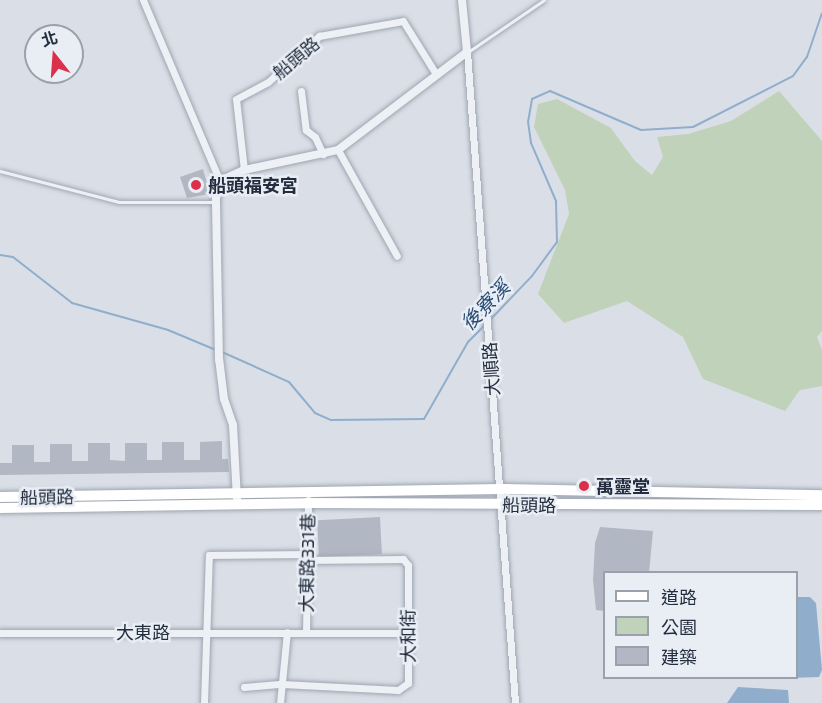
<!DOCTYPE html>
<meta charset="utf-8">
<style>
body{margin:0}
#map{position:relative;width:822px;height:703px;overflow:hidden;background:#dadfe7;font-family:"Exo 2","Noto Sans TC",sans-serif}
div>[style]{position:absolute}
.green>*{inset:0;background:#c0d2ba}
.water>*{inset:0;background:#90aecb}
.stream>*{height:2px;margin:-1px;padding:0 1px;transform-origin:1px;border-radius:1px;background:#90aecb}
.building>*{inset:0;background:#b1b8c4;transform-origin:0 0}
.roads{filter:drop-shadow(0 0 2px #9fa6b1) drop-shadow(0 0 2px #9fa6b1)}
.service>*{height:3px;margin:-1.5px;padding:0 1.5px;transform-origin:1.5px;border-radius:1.5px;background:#edf0f5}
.minor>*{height:7px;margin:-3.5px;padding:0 3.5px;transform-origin:3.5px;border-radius:3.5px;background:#edf0f5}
.tertiary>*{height:8px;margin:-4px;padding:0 4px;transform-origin:4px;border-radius:4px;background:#edf0f5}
.primary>*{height:10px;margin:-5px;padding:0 5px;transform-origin:5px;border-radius:5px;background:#fff}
.dots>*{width:16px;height:16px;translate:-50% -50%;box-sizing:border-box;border:3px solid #e9eef5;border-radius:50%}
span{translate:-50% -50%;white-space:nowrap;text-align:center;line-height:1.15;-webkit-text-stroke:5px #e9eef5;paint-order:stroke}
.street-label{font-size:18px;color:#232d3e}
.poi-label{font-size:18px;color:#232d3e;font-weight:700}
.left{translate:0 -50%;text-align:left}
.water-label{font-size:20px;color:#294c75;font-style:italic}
.legend{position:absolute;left:603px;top:571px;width:195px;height:108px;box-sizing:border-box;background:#e9eef5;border:2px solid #9aa1ac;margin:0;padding:8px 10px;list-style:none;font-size:18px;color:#232d3e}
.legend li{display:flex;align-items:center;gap:12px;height:30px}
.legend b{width:30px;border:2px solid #9aa1ac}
.north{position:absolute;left:24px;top:24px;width:60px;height:60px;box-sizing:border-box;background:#e9eef5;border:2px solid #9aa1ac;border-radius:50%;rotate:343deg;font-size:16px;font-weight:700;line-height:24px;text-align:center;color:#232d3e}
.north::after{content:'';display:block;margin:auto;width:21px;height:27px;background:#dc2f4b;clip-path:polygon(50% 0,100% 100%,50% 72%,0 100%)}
</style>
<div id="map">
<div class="green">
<i style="clip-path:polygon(779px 91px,822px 141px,822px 331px,817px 337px,822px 350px,822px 386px,800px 390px,785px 411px,703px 379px,683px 337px,627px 301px,564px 323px,538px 294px,569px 214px,565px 190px,534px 127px,538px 104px,557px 99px,611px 128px,635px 161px,652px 175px,663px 157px,657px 137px,688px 134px,731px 121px)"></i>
</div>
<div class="water">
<i style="clip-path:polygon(797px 597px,810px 597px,816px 603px,822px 670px,819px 677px,762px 679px,796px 678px)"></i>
<i style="clip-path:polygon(738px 687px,788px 690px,789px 703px,727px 703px)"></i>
</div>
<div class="stream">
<i style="left:0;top:255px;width:13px;rotate:9deg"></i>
<i style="left:13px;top:257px;width:75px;rotate:37.9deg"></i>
<i style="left:72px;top:303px;width:100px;rotate:15.7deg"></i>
<i style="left:168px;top:330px;width:52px;rotate:22.6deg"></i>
<i style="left:490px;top:320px;width:61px;rotate:-46.3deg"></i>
<i style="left:532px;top:276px;width:42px;rotate:-53.7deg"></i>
<i style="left:557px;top:242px;width:41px;rotate:-91.4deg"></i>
<i style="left:556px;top:201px;width:63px;rotate:-113.3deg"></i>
<i style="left:531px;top:143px;width:21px;rotate:-98deg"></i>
<i style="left:528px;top:122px;width:23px;rotate:-80deg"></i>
<i style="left:532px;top:99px;width:20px;rotate:-24deg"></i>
<i style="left:550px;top:91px;width:99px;rotate:23.2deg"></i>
<i style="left:641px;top:130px;width:52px;rotate:-3.3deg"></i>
<i style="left:693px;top:127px;width:112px;rotate:-27deg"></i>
<i style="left:793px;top:76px;width:24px;rotate:-54deg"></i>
<i style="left:807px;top:57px;width:46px;rotate:-71.2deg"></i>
<i style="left:222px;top:352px;width:73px;rotate:24.1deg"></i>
<i style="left:289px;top:382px;width:40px;rotate:50deg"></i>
<i style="left:315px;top:413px;width:17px;rotate:24deg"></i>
<i style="left:331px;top:420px;width:93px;rotate:-0.6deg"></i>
<i style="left:424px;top:419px;width:89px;rotate:-60.3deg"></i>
<i style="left:468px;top:342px;width:25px;rotate:-45deg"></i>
</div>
<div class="building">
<i style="clip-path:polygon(203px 169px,210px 194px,187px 198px,180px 177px)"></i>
<i style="clip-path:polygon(222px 441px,222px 459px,228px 459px,229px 472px,0 475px,0 463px,12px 463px,12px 445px,34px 445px,34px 462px,50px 462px,50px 444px,72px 444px,72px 461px,88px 461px,88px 443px,110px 443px,110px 460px,125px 461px,125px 443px,147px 443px,147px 460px,162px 460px,162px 442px,184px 442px,184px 460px,200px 460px,200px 442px)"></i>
<i style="left:380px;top:517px;width:37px;height:63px;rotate:87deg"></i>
<i style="clip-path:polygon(600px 527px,653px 531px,649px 573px,604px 573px,604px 611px,596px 610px,593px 580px,595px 543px)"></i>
</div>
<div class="roads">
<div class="service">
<i style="left:468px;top:52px;width:92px;rotate:-34.4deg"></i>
<i style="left:0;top:171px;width:123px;rotate:14.6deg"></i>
<i style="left:119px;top:202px;width:94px"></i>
</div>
<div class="minor">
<i style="left:143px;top:0;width:197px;rotate:67deg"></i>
<i style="left:467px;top:52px;width:653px;rotate:85.78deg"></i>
<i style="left:301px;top:91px;width:39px;rotate:83deg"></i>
<i style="left:306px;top:130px;width:11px;rotate:38deg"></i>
<i style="left:315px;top:137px;width:19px;rotate:65deg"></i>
<i style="left:338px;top:150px;width:121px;rotate:60.9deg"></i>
<i style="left:244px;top:170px;width:71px;rotate:-96.4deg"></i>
<i style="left:236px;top:99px;width:36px;rotate:-28deg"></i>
<i style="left:268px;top:82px;width:69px;rotate:-42deg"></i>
<i style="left:319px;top:36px;width:85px;rotate:-10.1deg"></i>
<i style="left:403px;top:21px;width:62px;rotate:58.1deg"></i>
<i style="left:0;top:633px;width:408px"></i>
<i style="left:306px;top:633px;width:133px;rotate:-89.1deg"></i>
<i style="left:244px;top:687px;width:38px;rotate:-5deg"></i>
<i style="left:282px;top:684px;width:116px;rotate:3deg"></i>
<i style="left:398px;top:690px;width:12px;rotate:-35deg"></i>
<i style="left:408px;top:683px;width:118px;rotate:-90deg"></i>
<i style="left:408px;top:565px;width:8px;rotate:-130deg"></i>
<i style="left:403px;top:559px;width:96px;rotate:179.4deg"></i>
<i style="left:204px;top:703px;width:148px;rotate:-88.1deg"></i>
<i style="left:209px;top:555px;width:98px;rotate:-0.6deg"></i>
<i style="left:280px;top:703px;width:71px;rotate:-84.4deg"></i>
</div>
<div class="tertiary">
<i style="left:237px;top:499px;width:74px;rotate:-93.1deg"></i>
<i style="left:233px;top:425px;width:28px;rotate:-109deg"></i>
<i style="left:224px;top:399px;width:39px;rotate:-97deg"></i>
<i style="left:219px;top:360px;width:162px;rotate:-91.1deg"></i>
<i style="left:216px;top:198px;width:17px;rotate:-77deg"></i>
<i style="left:220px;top:181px;width:26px;rotate:-25deg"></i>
<i style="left:244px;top:170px;width:96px;rotate:-12deg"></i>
<i style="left:338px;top:150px;width:162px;rotate:-37.2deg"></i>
<i style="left:467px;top:52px;width:52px;rotate:-95.5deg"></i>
</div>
<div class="primary">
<i style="left:0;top:497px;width:500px;rotate:-0.92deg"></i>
<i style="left:500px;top:489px;width:322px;rotate:1.1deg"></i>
<i style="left:0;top:508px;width:307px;rotate:-0.9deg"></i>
<i style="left:307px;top:503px;width:515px;rotate:0.22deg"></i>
</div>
</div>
<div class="dots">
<i style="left:196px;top:185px;background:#dc2f4b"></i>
<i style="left:584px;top:486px;background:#dc2f4b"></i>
</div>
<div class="street-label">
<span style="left:296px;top:58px;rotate:-40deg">船頭路</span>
<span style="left:491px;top:369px;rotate:-94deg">大順路</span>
<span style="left:47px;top:497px;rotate:-1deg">船頭路</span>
<span style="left:529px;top:505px;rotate:1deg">船頭路</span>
<span style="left:307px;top:563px;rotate:-89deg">大東路331巷</span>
<span style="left:143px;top:632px">大東路</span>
<span style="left:408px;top:636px;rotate:-90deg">大和街</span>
</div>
<div class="poi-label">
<span class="left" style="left:208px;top:185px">船頭福安宮</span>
<span class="left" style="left:596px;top:486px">萬靈堂</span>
</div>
<div class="water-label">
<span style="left:485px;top:305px;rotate:-46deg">後寮溪</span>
</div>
<ul class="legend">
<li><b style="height:8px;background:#fff"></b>道路</li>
<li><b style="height:16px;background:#c0d2ba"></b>公園</li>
<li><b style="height:16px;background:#b1b8c4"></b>建築</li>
</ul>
<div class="north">北</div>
</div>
